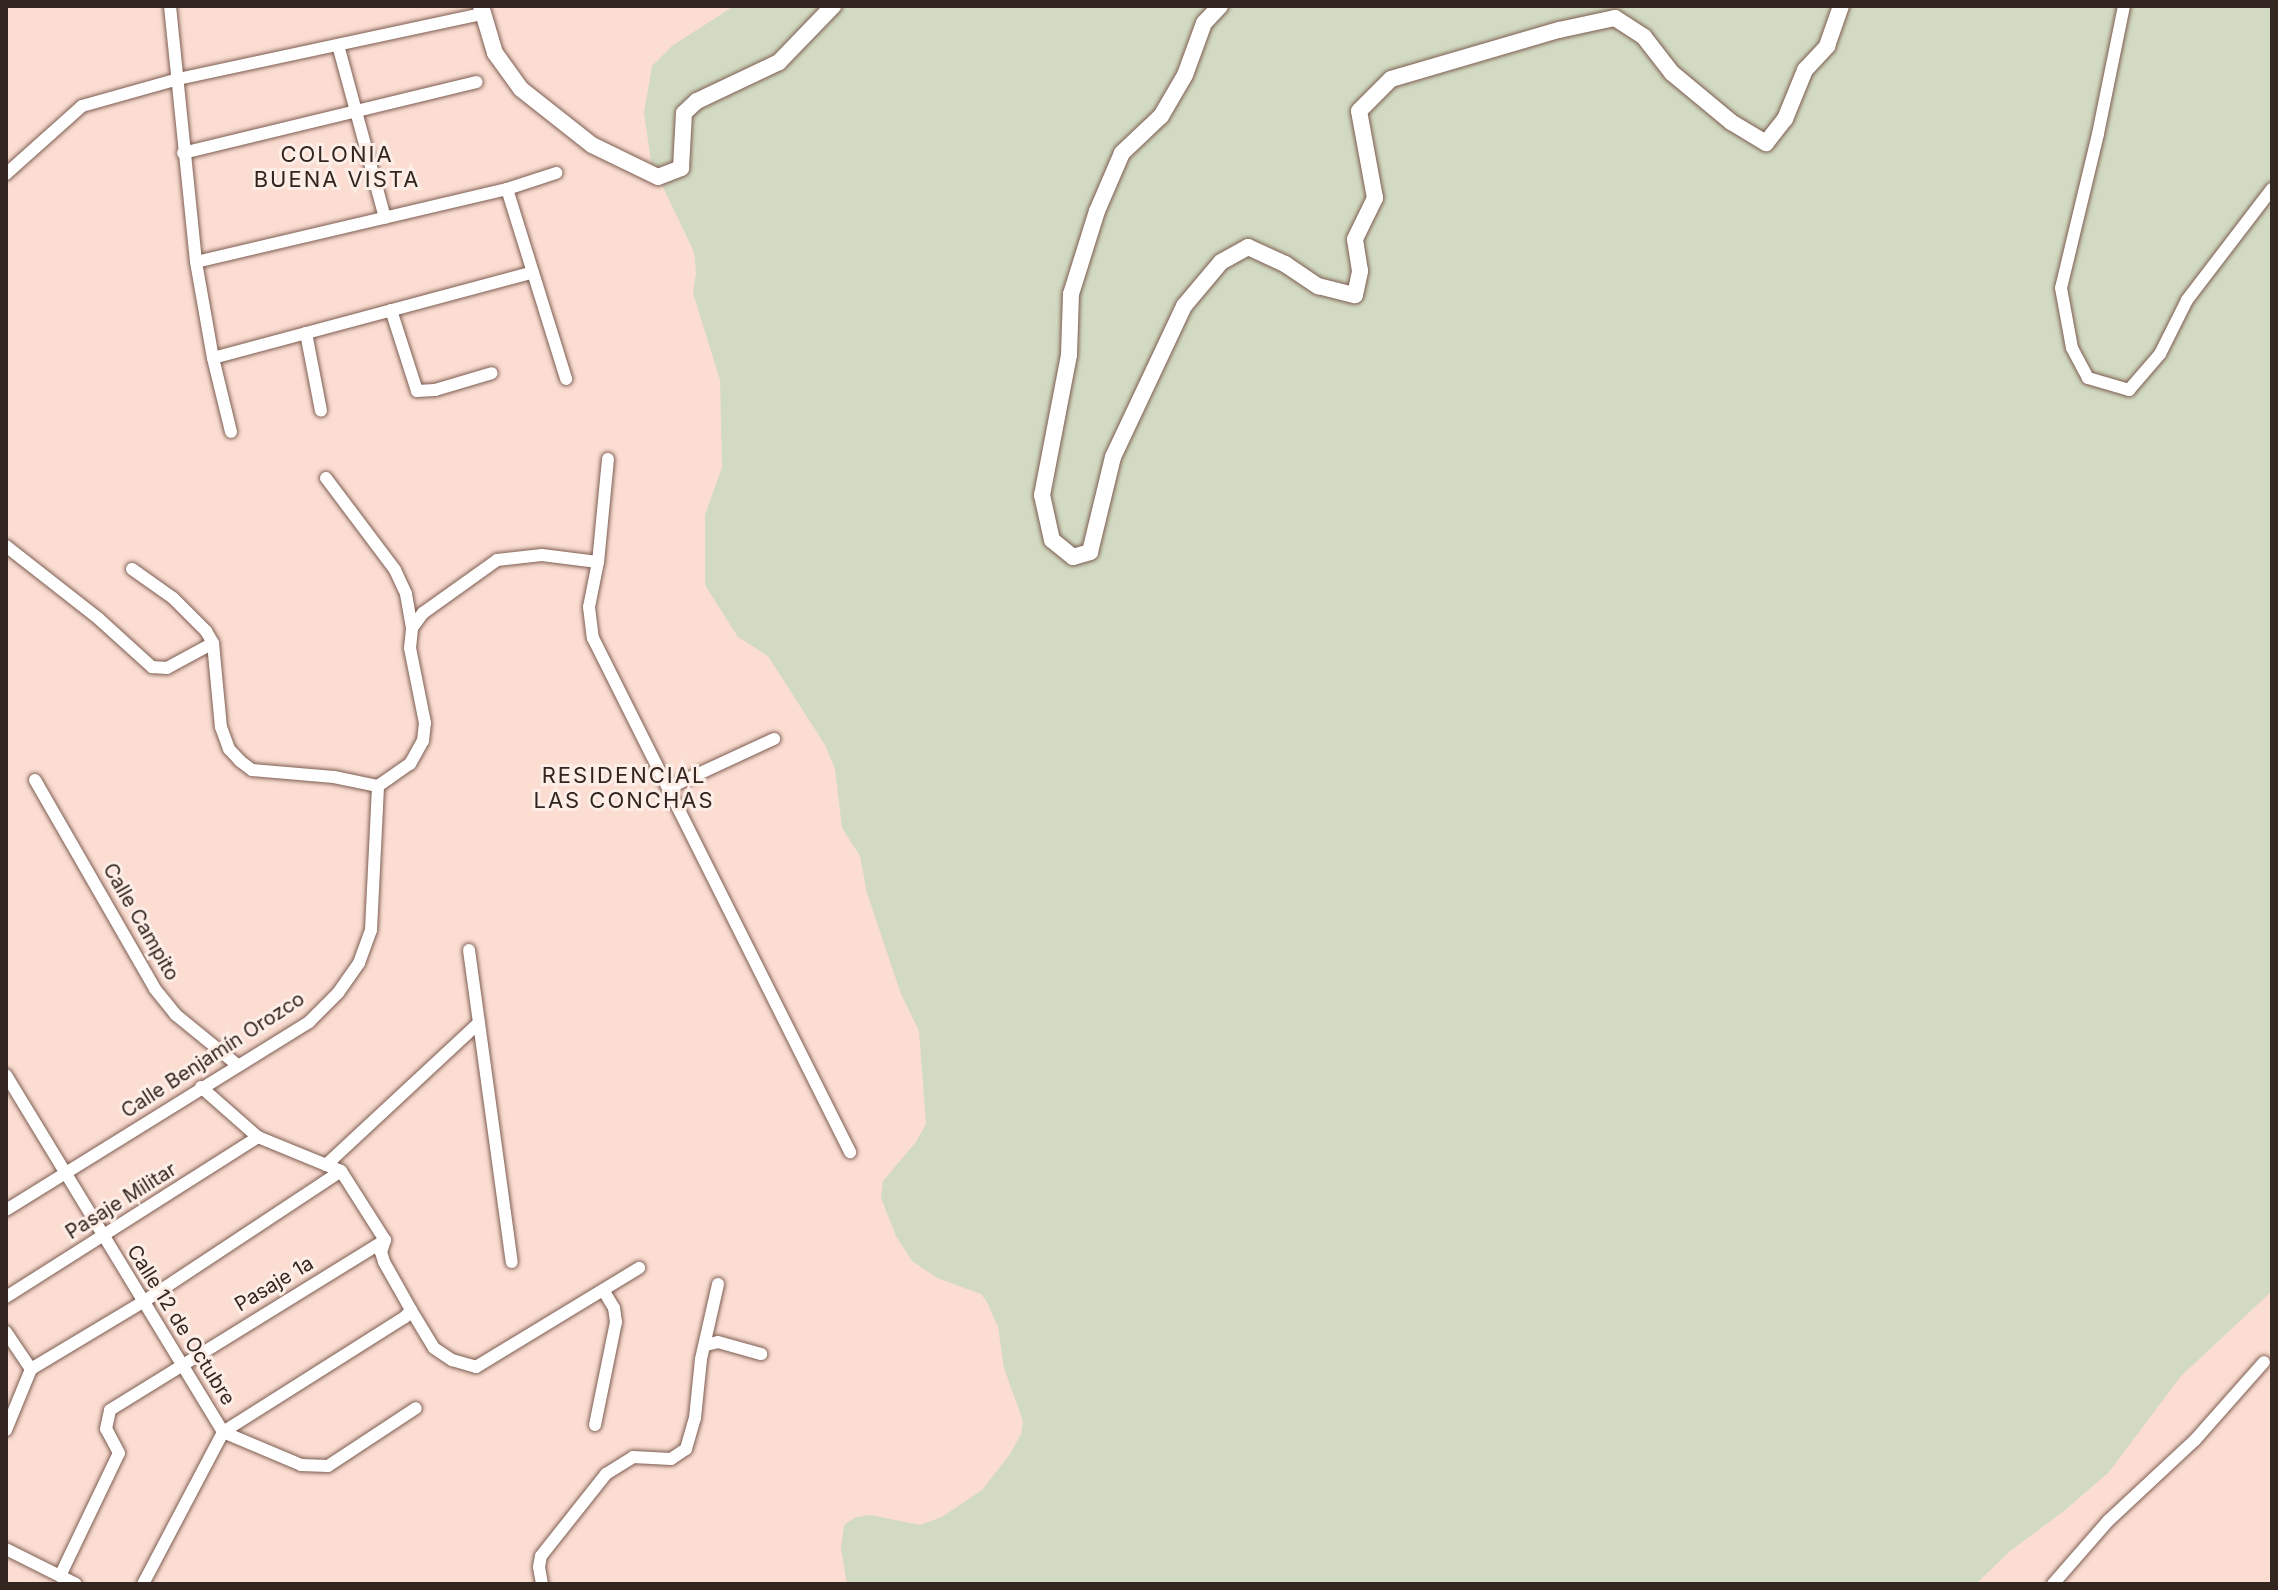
<!DOCTYPE html>
<meta charset="utf-8">
<style>
body{margin:0}
#map{position:relative;width:2278px;height:1590px;overflow:hidden;background:#fbddd2;font-family:Inter,sans-serif}
div>[style]{position:absolute}
.green>*{inset:0;background:#d2dbc2}
.roads{filter:drop-shadow(0 0 2px #7d5d51) drop-shadow(0 0 2px #7d5d51)}
.street>*{height:12px;margin:-6px;padding:0 6px;transform-origin:6px;border-radius:6px;background:#fff}
.secondary>*{height:16px;margin:-8px;padding:0 8px;transform-origin:8px;border-radius:8px;background:#fff}
span{translate:-50% -50%;white-space:nowrap;text-align:center;line-height:1.15;-webkit-text-stroke:6px #fdeee8;paint-order:stroke}
.street-label{font-size:20px;color:#332520}
.neighbourhood-label{font-size:22px;color:#332520;letter-spacing:2px}
.frame{position:absolute;inset:0;border:8px solid #332520;pointer-events:none}
</style>
<div id="map">
<div class="green">
<i style="clip-path:polygon(734px 6px,2272px 6px,2272px 1291px,2181px 1376px,2109px 1472px,2064px 1511px,2010px 1551px,1976px 1584px,847px 1584px,841px 1548px,844px 1525px,856px 1517px,870px 1515px,920px 1525px,942px 1517px,982px 1490px,1010px 1454px,1021px 1434px,1023px 1421px,1004px 1368px,998px 1327px,987px 1302px,981px 1294px,937px 1278px,912px 1261px,896px 1236px,881px 1198px,883px 1181px,916px 1142px,926px 1124px,919px 1031px,901px 994px,867px 893px,860px 856px,842px 828px,835px 769px,825px 745px,768px 656px,738px 637px,705px 585px,705px 515px,722px 467px,720px 380px,693px 293px,696px 273px,694px 252px,651px 162px,644px 113px,652px 66px,672px 46px)"></i>
</div>
<div class="roads">
<div class="street">
<i style="left:170px;top:6px;width:257px;rotate:84.2deg"></i>
<i style="left:196px;top:262px;width:97px;rotate:80deg"></i>
<i style="left:213px;top:358px;width:76px;rotate:76.3deg"></i>
<i style="left:2124px;top:6px;width:131px;rotate:101.5deg"></i>
<i style="left:2098px;top:134px;width:158px;rotate:103.5deg"></i>
<i style="left:2061px;top:288px;width:61px;rotate:79.6deg"></i>
<i style="left:2072px;top:348px;width:34px;rotate:62deg"></i>
<i style="left:2088px;top:378px;width:43px;rotate:16.3deg"></i>
<i style="left:2129px;top:390px;width:48px;rotate:-49.3deg"></i>
<i style="left:2160px;top:354px;width:60px;rotate:-63.4deg"></i>
<i style="left:2187px;top:300px;width:140px;rotate:-52.6deg"></i>
<i style="left:338px;top:45px;width:179px;rotate:74.8deg"></i>
<i style="left:183px;top:153px;width:302px;rotate:-13.6deg"></i>
<i style="left:6px;top:174px;width:102px;rotate:-41.8deg"></i>
<i style="left:82px;top:106px;width:100px;rotate:-15.7deg"></i>
<i style="left:178px;top:79px;width:311px;rotate:-12.1deg"></i>
<i style="left:507px;top:189px;width:199px;rotate:72.7deg"></i>
<i style="left:196px;top:262px;width:319px;rotate:-13.2deg"></i>
<i style="left:507px;top:189px;width:52px;rotate:-18.1deg"></i>
<i style="left:391px;top:310px;width:85px;rotate:72.2deg"></i>
<i style="left:417px;top:391px;width:18px;rotate:-3deg"></i>
<i style="left:435px;top:390px;width:59px;rotate:-16.6deg"></i>
<i style="left:306px;top:333px;width:79px;rotate:79.1deg"></i>
<i style="left:213px;top:358px;width:331px;rotate:-15deg"></i>
<i style="left:608px;top:459px;width:103px;rotate:95.5deg"></i>
<i style="left:598px;top:562px;width:46px;rotate:101.3deg"></i>
<i style="left:589px;top:607px;width:31px;rotate:83deg"></i>
<i style="left:593px;top:638px;width:575px;rotate:63.43deg"></i>
<i style="left:326px;top:478px;width:115px;rotate:53.1deg"></i>
<i style="left:395px;top:570px;width:26px;rotate:65deg"></i>
<i style="left:406px;top:594px;width:35px;rotate:80deg"></i>
<i style="left:6px;top:546px;width:118px;rotate:38.1deg"></i>
<i style="left:99px;top:619px;width:72px;rotate:42.2deg"></i>
<i style="left:152px;top:667px;width:15px;rotate:4deg"></i>
<i style="left:167px;top:668px;width:52px;rotate:-28.5deg"></i>
<i style="left:132px;top:569px;width:50px;rotate:35.3deg"></i>
<i style="left:173px;top:598px;width:47px;rotate:45deg"></i>
<i style="left:206px;top:631px;width:14px;rotate:60deg"></i>
<i style="left:213px;top:643px;width:84px;rotate:84.6deg"></i>
<i style="left:221px;top:727px;width:23px;rotate:70deg"></i>
<i style="left:229px;top:749px;width:16px;rotate:47deg"></i>
<i style="left:240px;top:761px;width:15px;rotate:37deg"></i>
<i style="left:252px;top:770px;width:82px;rotate:4.9deg"></i>
<i style="left:334px;top:777px;width:45px;rotate:11.6deg"></i>
<i style="left:378px;top:786px;width:39px;rotate:-35deg"></i>
<i style="left:410px;top:764px;width:26px;rotate:-61deg"></i>
<i style="left:423px;top:741px;width:18px;rotate:-84deg"></i>
<i style="left:425px;top:723px;width:76px;rotate:-101.3deg"></i>
<i style="left:410px;top:648px;width:20px;rotate:-84deg"></i>
<i style="left:412px;top:628px;width:19px;rotate:-54deg"></i>
<i style="left:423px;top:613px;width:91px;rotate:-35.6deg"></i>
<i style="left:497px;top:560px;width:45px;rotate:-6.3deg"></i>
<i style="left:542px;top:555px;width:56px;rotate:7.1deg"></i>
<i style="left:35px;top:780px;width:241px;rotate:60.1deg"></i>
<i style="left:155px;top:989px;width:33px;rotate:51deg"></i>
<i style="left:176px;top:1015px;width:77px;rotate:39.2deg"></i>
<i style="left:668px;top:788px;width:117px;rotate:-24.8deg"></i>
<i style="left:469px;top:950px;width:315px;rotate:82.2deg"></i>
<i style="left:6px;top:1075px;width:418px;rotate:58.7deg"></i>
<i style="left:201px;top:1087px;width:76px;rotate:41.3deg"></i>
<i style="left:258px;top:1137px;width:90px;rotate:22.3deg"></i>
<i style="left:341px;top:1171px;width:82px;rotate:57.5deg"></i>
<i style="left:385px;top:1240px;width:13px;rotate:108deg"></i>
<i style="left:381px;top:1252px;width:10px;rotate:73deg"></i>
<i style="left:384px;top:1262px;width:55px;rotate:60.6deg"></i>
<i style="left:411px;top:1310px;width:44px;rotate:58.8deg"></i>
<i style="left:434px;top:1348px;width:22px;rotate:34deg"></i>
<i style="left:452px;top:1360px;width:25px;rotate:16deg"></i>
<i style="left:476px;top:1367px;width:191px;rotate:-31.3deg"></i>
<i style="left:326px;top:1165px;width:209px;rotate:-42.9deg"></i>
<i style="left:6px;top:1210px;width:357px;rotate:-31.8deg"></i>
<i style="left:309px;top:1022px;width:41px;rotate:-45deg"></i>
<i style="left:338px;top:993px;width:37px;rotate:-55deg"></i>
<i style="left:359px;top:963px;width:35px;rotate:-70deg"></i>
<i style="left:371px;top:930px;width:144px;rotate:-87.2deg"></i>
<i style="left:6px;top:1297px;width:299px;rotate:-32.4deg"></i>
<i style="left:6px;top:1332px;width:45px;rotate:56deg"></i>
<i style="left:706px;top:1345px;width:12px;rotate:-14deg"></i>
<i style="left:718px;top:1342px;width:45px;rotate:15.6deg"></i>
<i style="left:31px;top:1369px;width:131px;rotate:-30.9deg"></i>
<i style="left:143px;top:1302px;width:237px;rotate:-33.5deg"></i>
<i style="left:595px;top:1425px;width:105px;rotate:-78.5deg"></i>
<i style="left:616px;top:1322px;width:14px;rotate:-98deg"></i>
<i style="left:614px;top:1308px;width:21px;rotate:-121deg"></i>
<i style="left:6px;top:1430px;width:66px;rotate:-67.7deg"></i>
<i style="left:223px;top:1432px;width:85px;rotate:22.9deg"></i>
<i style="left:301px;top:1465px;width:27px;rotate:2deg"></i>
<i style="left:328px;top:1466px;width:105px;rotate:-33.4deg"></i>
<i style="left:6px;top:1549px;width:78px;rotate:26.6deg"></i>
<i style="left:60px;top:1576px;width:136px;rotate:-64.4deg"></i>
<i style="left:119px;top:1453px;width:27px;rotate:-118deg"></i>
<i style="left:106px;top:1429px;width:19px;rotate:-78deg"></i>
<i style="left:110px;top:1410px;width:323px;rotate:-31.7deg"></i>
<i style="left:143px;top:1584px;width:172px;rotate:-62.2deg"></i>
<i style="left:223px;top:1432px;width:215px;rotate:-32.3deg"></i>
<i style="left:405px;top:1317px;width:9px;rotate:-49deg"></i>
<i style="left:542px;top:1584px;width:17px;rotate:-100deg"></i>
<i style="left:539px;top:1567px;width:11px;rotate:-80deg"></i>
<i style="left:541px;top:1556px;width:105px;rotate:-51.6deg"></i>
<i style="left:606px;top:1474px;width:32px;rotate:-32deg"></i>
<i style="left:633px;top:1457px;width:38px;rotate:3deg"></i>
<i style="left:671px;top:1459px;width:18px;rotate:-34deg"></i>
<i style="left:686px;top:1449px;width:32px;rotate:-74deg"></i>
<i style="left:695px;top:1418px;width:59px;rotate:-84.2deg"></i>
<i style="left:701px;top:1359px;width:77px;rotate:-77.2deg"></i>
<i style="left:2053px;top:1584px;width:84px;rotate:-48.9deg"></i>
<i style="left:2108px;top:1521px;width:119px;rotate:-43deg"></i>
<i style="left:2195px;top:1440px;width:104px;rotate:-48.5deg"></i>
</div>
<div class="secondary">
<i style="left:481px;top:6px;width:49px;rotate:73.4deg"></i>
<i style="left:495px;top:53px;width:44px;rotate:54.2deg"></i>
<i style="left:521px;top:89px;width:90px;rotate:38.3deg"></i>
<i style="left:592px;top:145px;width:73px;rotate:25.9deg"></i>
<i style="left:658px;top:177px;width:25px;rotate:-21deg"></i>
<i style="left:681px;top:168px;width:55px;rotate:-86.9deg"></i>
<i style="left:684px;top:113px;width:18px;rotate:-43deg"></i>
<i style="left:697px;top:101px;width:91px;rotate:-25.4deg"></i>
<i style="left:779px;top:62px;width:78px;rotate:-46deg"></i>
<i style="left:1220px;top:6px;width:23px;rotate:133deg"></i>
<i style="left:1204px;top:23px;width:55px;rotate:110.1deg"></i>
<i style="left:1185px;top:75px;width:48px;rotate:120.3deg"></i>
<i style="left:1161px;top:116px;width:54px;rotate:136.5deg"></i>
<i style="left:1122px;top:153px;width:63px;rotate:113.3deg"></i>
<i style="left:1097px;top:211px;width:87px;rotate:107.4deg"></i>
<i style="left:1071px;top:294px;width:61px;rotate:91.9deg"></i>
<i style="left:1069px;top:355px;width:143px;rotate:100.9deg"></i>
<i style="left:1042px;top:495px;width:46px;rotate:77.5deg"></i>
<i style="left:1052px;top:540px;width:27px;rotate:39deg"></i>
<i style="left:1073px;top:557px;width:18px;rotate:-16deg"></i>
<i style="left:1090px;top:552px;width:98px;rotate:-76.4deg"></i>
<i style="left:1113px;top:457px;width:167px;rotate:-64.8deg"></i>
<i style="left:1184px;top:306px;width:57px;rotate:-49.9deg"></i>
<i style="left:1221px;top:262px;width:31px;rotate:-29deg"></i>
<i style="left:1248px;top:247px;width:41px;rotate:24.7deg"></i>
<i style="left:1285px;top:264px;width:40px;rotate:34deg"></i>
<i style="left:1318px;top:286px;width:38px;rotate:14deg"></i>
<i style="left:1355px;top:295px;width:25px;rotate:-78deg"></i>
<i style="left:1360px;top:271px;width:32px;rotate:-99deg"></i>
<i style="left:1355px;top:239px;width:46px;rotate:-64deg"></i>
<i style="left:1375px;top:198px;width:88px;rotate:-100.4deg"></i>
<i style="left:1359px;top:111px;width:45px;rotate:-45deg"></i>
<i style="left:1391px;top:79px;width:175px;rotate:-16.3deg"></i>
<i style="left:1559px;top:30px;width:57px;rotate:-12.1deg"></i>
<i style="left:1615px;top:18px;width:35px;rotate:33deg"></i>
<i style="left:1644px;top:37px;width:46px;rotate:52.1deg"></i>
<i style="left:1672px;top:73px;width:77px;rotate:39.7deg"></i>
<i style="left:1731px;top:122px;width:41px;rotate:31deg"></i>
<i style="left:1766px;top:143px;width:31px;rotate:-52deg"></i>
<i style="left:1785px;top:119px;width:53px;rotate:-67.8deg"></i>
<i style="left:1805px;top:70px;width:33px;rotate:-47deg"></i>
<i style="left:1827px;top:46px;width:42px;rotate:-70.7deg"></i>
</div>
</div>
<div class="street-label">
<span style="left:141px;top:922px;rotate:60deg">Calle Campito</span>
<span style="left:213px;top:1055px;rotate:-33deg">Calle Benjamín Orozco</span>
<span style="left:121px;top:1201px;rotate:-32deg">Pasaje Militar</span>
<span style="left:274px;top:1284px;rotate:-31deg">Pasaje 1a</span>
<span style="left:181px;top:1325px;rotate:58deg">Calle 12 de Octubre</span>
</div>
<div class="neighbourhood-label">
<span style="left:337px;top:167px">COLONIA<br>BUENA VISTA</span>
<span style="left:624px;top:788px">RESIDENCIAL<br>LAS CONCHAS</span>
</div>
<div class="frame"></div>
</div>
